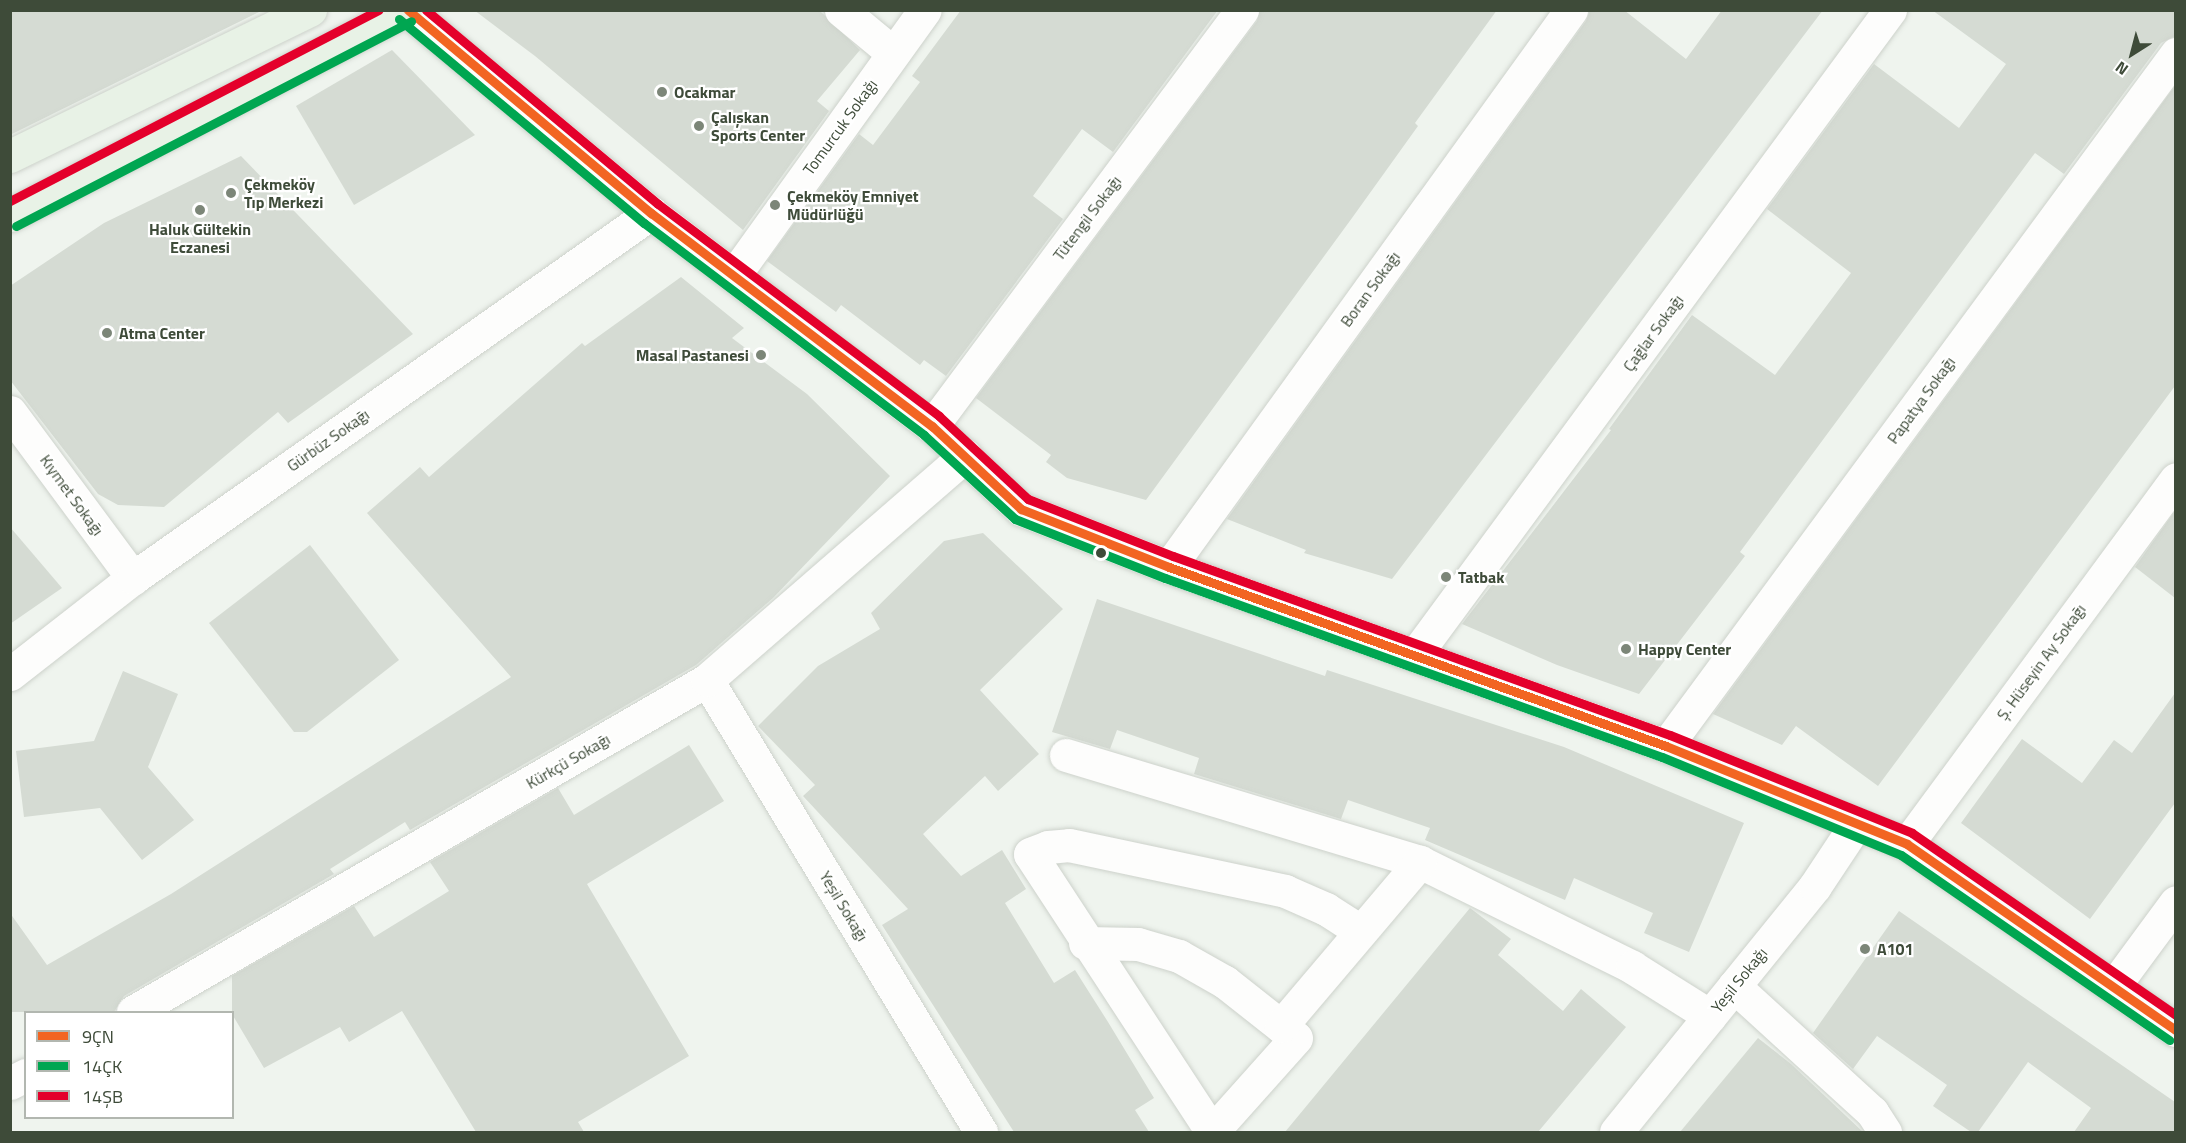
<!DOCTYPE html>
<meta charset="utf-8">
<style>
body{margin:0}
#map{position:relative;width:2186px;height:1143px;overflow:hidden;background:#eff4ee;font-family:"Titillium Web",sans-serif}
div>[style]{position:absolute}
.building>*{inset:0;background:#d5dbd3}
.roads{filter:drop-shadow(0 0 2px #cdd2cb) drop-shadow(0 0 2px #cdd2cb)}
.minor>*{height:33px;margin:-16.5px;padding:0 16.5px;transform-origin:16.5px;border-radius:16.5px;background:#fdfdfc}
.major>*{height:33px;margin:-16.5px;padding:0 16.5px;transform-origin:16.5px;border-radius:16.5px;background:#e8f2e6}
.bus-1>*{height:9px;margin:-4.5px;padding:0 4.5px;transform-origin:4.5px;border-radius:4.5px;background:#f26522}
.bus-2>*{height:9px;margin:-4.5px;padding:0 4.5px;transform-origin:4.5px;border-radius:4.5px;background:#00a651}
.bus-3>*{height:9px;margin:-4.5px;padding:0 4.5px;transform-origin:4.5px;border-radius:4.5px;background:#e4002b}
.dots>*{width:16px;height:16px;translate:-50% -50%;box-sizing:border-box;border:3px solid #fff;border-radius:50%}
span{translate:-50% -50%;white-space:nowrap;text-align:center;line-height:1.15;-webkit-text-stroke:4.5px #fff;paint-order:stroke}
.poi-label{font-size:16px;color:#3e4b39;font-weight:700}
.left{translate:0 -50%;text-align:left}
.right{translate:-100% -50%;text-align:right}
.street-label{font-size:16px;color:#3e4b39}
.frame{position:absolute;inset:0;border:12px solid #3e4b39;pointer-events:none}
.legend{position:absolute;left:24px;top:1011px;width:210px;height:108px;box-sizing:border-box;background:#fff;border:2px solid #b2b7b0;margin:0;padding:8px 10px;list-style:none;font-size:18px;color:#3e4b39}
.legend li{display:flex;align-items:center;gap:12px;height:30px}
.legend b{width:30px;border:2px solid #b2b7b0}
.north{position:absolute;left:2102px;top:24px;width:60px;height:60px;-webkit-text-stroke:4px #fff;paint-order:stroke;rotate:216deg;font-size:16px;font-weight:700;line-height:24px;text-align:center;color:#3e4b39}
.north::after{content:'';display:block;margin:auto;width:21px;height:27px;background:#3e4b39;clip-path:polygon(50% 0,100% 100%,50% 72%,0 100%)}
</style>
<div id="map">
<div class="building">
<i style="clip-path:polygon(10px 10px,263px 10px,10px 135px)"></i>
<i style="clip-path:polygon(474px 10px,819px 10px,860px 50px,817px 101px,829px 111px,743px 230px,535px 56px)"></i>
<i style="clip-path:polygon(961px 10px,1218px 10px,1113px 152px,1082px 129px,1033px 196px,1063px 219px,946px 376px,924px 360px,920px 365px,841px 305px,836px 312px,767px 261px,859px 134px,873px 145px,920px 82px,912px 76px)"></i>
<i style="clip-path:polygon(1260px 10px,1497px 10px,1415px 123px,1418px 126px,1352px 218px,1146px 500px,1067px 478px,1046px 462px,1051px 455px,976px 398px,1257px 21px)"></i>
<i style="clip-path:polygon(1590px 10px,1624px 10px,1686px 59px,1722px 10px,1823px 10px,1392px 579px,1304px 553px,1306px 550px,1227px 519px,1586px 21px)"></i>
<i style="clip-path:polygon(1932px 10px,2175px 10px,2175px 36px,2161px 43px,2064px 174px,2035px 153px,1740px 552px,1745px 556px,1639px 694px,1557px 665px,1462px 624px,1611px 430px,1609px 429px,1692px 315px,1775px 375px,1851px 273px,1767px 209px,1874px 64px,1959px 128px,2006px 64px)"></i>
<i style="clip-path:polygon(392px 50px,475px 135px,354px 205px,296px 106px)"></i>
<i style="clip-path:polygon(2175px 86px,2175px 386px,1878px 786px,1796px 726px,1782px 745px,1713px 714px)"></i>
<i style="clip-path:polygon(241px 156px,413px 334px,288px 423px,278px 412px,164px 507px,118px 505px,98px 494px,10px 380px,10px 286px,104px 223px)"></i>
<i style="clip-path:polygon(681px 277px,744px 328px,732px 338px,807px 394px,890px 476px,773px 598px,696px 665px,410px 830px,405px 822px,330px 869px,334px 874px,124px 996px,114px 1012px,10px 1012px,10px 913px,47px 965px,171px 894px,511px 677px,367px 513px,420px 467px,429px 477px,582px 343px,585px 346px)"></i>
<i style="clip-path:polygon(2175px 511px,2175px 598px,2135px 567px)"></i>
<i style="clip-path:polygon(10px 527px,62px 588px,10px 624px)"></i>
<i style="clip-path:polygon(983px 533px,1063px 609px,980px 690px,1039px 754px,998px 791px,985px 776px,923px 834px,961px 876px,1002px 850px,1026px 889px,1005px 903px,1054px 983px,1075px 970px,1108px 1022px,1154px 1098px,1135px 1110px,1149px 1132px,1014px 1132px,882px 925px,908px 909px,803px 796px,815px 785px,758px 726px,818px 666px,880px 629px,871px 613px,944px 541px)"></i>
<i style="clip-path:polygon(310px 545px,399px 660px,307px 732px,294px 732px,209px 623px)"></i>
<i style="clip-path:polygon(1097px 599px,1325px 676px,1327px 670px,1564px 747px,1744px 823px,1689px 952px,1644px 933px,1653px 913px,1574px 878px,1565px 900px,1425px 840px,1430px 828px,1348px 800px,1341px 819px,1194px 774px,1199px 758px,1117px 730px,1110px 749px,1052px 732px)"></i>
<i style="clip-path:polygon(123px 671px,178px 694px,148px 767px,194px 820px,142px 860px,100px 808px,24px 817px,16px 751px,94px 741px)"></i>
<i style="clip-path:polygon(2175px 693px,2175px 803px,2090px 919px,1961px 823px,2022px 739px,2082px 783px,2114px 740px,2132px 753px)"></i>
<i style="clip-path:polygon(689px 745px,724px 801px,587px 884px,689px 1056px,578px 1122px,584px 1132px,476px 1132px,402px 1011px,349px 1042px,340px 1027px,264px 1068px,232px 1014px,232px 976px,354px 906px,374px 937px,449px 891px,430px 862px,558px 788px,574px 815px)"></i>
<i style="clip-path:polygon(1470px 908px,1511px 939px,1498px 955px,1563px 1011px,1581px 989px,1626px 1027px,1538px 1132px,1285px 1132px)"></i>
<i style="clip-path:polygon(1899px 911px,2175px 1102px,2175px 1132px,2074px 1132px,2091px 1108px,2028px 1062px,1978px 1132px,1971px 1132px,1933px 1106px,1947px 1085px,1877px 1036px,1853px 1069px,1813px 1033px)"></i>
<i style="clip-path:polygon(1758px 1038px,1791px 1064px,1863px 1132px,1680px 1132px)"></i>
</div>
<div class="roads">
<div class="minor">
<i style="left:407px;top:10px;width:317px;rotate:39.8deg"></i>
<i style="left:651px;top:213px;width:353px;rotate:37.2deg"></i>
<i style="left:932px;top:426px;width:122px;rotate:43deg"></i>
<i style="left:1021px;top:509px;width:159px;rotate:21.4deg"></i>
<i style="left:1169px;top:567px;width:528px;rotate:19.81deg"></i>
<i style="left:1666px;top:746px;width:260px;rotate:22.1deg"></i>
<i style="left:1907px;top:844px;width:327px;rotate:34.7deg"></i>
<i style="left:841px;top:10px;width:67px;rotate:39.6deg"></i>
<i style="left:735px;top:274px;width:325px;rotate:-54.3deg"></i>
<i style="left:10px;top:412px;width:207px;rotate:53.5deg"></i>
<i style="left:932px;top:426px;width:519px;rotate:-53.31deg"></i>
<i style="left:1169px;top:567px;width:687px;rotate:-54.18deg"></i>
<i style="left:1415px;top:655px;width:801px;rotate:-53.63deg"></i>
<i style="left:10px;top:674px;width:156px;rotate:-38deg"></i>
<i style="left:133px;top:578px;width:634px;rotate:-35.17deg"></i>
<i style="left:707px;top:680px;width:529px;rotate:58.78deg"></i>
<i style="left:1666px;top:746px;width:860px;rotate:-53.61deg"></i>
<i style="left:1066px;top:755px;width:370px;rotate:16.8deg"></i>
<i style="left:1420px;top:862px;width:237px;rotate:26.3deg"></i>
<i style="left:1632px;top:967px;width:92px;rotate:32.1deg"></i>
<i style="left:1907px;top:844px;width:453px;rotate:-53.6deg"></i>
<i style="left:1085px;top:943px;width:53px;rotate:1.1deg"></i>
<i style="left:1138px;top:944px;width:43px;rotate:16.3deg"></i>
<i style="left:1179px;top:956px;width:53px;rotate:29.5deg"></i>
<i style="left:1225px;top:982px;width:90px;rotate:38.3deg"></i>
<i style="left:1296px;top:1038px;width:126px;rotate:131.8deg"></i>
<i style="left:1734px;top:986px;width:187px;rotate:42.4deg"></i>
<i style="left:1872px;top:1112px;width:24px;rotate:57deg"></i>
<i style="left:2114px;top:986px;width:104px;rotate:-53.6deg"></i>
<i style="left:133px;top:1012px;width:663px;rotate:-30.04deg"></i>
<i style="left:707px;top:680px;width:342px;rotate:-41deg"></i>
<i style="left:1281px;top:1026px;width:215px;rotate:-49.7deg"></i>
<i style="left:10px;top:1083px;width:18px;rotate:-27deg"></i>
<i style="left:1212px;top:1132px;width:332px;rotate:-123.2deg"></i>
<i style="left:1030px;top:854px;width:19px;rotate:-21deg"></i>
<i style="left:1048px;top:847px;width:21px;rotate:-5deg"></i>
<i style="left:1069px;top:845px;width:221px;rotate:12deg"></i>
<i style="left:1285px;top:891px;width:45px;rotate:23.7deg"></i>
<i style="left:1326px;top:909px;width:40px;rotate:32.9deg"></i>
<i style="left:1616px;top:1132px;width:316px;rotate:-51deg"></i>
<i style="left:1815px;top:886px;width:74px;rotate:-56.5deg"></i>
</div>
<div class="major">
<i style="left:10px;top:156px;width:334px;rotate:-26deg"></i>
<i style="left:10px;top:215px;width:445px;rotate:-27.4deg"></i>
</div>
</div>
<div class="bus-1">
<i style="left:408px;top:10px;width:317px;rotate:39.9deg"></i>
<i style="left:651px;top:213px;width:353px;rotate:37.2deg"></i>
<i style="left:932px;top:426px;width:122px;rotate:43deg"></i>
<i style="left:1021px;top:509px;width:159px;rotate:21.4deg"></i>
<i style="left:1169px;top:567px;width:528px;rotate:19.81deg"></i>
<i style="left:1666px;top:746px;width:260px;rotate:22.1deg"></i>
<i style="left:1907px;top:844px;width:327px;rotate:34.7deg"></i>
</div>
<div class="bus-2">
<i style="left:399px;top:19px;width:319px;rotate:39.8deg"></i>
<i style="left:644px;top:223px;width:351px;rotate:37.1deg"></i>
<i style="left:924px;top:435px;width:124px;rotate:42.7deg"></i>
<i style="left:1015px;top:519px;width:161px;rotate:21.5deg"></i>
<i style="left:1165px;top:578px;width:528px;rotate:19.81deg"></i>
<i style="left:1662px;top:757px;width:258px;rotate:22.3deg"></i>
<i style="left:1901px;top:855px;width:326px;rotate:34.6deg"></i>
<i style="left:16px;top:226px;width:445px;rotate:-27.4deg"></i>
</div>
<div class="bus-3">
<i style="left:426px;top:10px;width:302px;rotate:39.9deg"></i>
<i style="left:658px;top:204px;width:352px;rotate:37deg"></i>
<i style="left:939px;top:416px;width:122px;rotate:43deg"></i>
<i style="left:1028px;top:499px;width:156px;rotate:21.5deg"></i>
<i style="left:1173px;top:556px;width:528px;rotate:19.81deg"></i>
<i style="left:1670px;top:735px;width:261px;rotate:22deg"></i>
<i style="left:1912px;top:833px;width:321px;rotate:34.6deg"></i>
<i style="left:10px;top:201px;width:415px;rotate:-27.4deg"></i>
</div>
<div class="dots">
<i style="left:662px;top:92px;background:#7c8678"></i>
<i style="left:699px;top:126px;background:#7c8678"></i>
<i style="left:231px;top:193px;background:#7c8678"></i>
<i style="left:775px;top:205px;background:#7c8678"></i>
<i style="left:200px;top:210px;background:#7c8678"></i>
<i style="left:107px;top:333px;background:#7c8678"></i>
<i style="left:761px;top:355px;background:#7c8678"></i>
<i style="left:1101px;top:553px;background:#3e4b39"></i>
<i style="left:1446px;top:577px;background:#7c8678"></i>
<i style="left:1626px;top:649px;background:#7c8678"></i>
<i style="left:1865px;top:949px;background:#7c8678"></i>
</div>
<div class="poi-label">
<span class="left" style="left:674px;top:92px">Ocakmar</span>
<span class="left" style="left:711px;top:126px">Çalışkan<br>Sports Center</span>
<span class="left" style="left:244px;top:193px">Çekmeköy<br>Tıp Merkezi</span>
<span class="left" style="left:787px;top:205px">Çekmeköy Emniyet<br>Müdürlüğü</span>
<span style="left:200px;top:238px">Haluk Gültekin<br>Eczanesi</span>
<span class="left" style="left:119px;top:333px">Atma Center</span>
<span class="right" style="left:749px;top:355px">Masal Pastanesi</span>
<span class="left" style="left:1458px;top:577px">Tatbak</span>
<span class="left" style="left:1638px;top:649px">Happy Center</span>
<span class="left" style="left:1877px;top:949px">A101</span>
</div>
<div class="street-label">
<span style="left:840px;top:127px;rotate:-54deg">Tomurcuk Sokağı</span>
<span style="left:1087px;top:218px;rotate:-53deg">Tütengil Sokağı</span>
<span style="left:1370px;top:289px;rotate:-54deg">Boran Sokağı</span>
<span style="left:1653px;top:333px;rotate:-54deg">Çağlar Sokağı</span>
<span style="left:1921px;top:400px;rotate:-54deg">Papatya Sokağı</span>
<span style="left:328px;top:440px;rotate:-35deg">Gürbüz Sokağı</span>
<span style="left:72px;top:495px;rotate:54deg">Kıymet Sokağı</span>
<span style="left:2041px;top:662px;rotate:-54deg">Ş. Hüseyin Ay Sokağı</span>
<span style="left:568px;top:761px;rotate:-30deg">Kürkçü Sokağı</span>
<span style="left:844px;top:906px;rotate:59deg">Yeşil Sokağı</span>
<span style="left:1739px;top:980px;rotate:-51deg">Yeşil Sokağı</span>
</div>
<div class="frame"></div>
<ul class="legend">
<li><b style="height:8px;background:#f26522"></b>9ÇN</li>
<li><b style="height:8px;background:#00a651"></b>14ÇK</li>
<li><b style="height:8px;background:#e4002b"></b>14ŞB</li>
</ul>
<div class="north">N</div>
</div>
